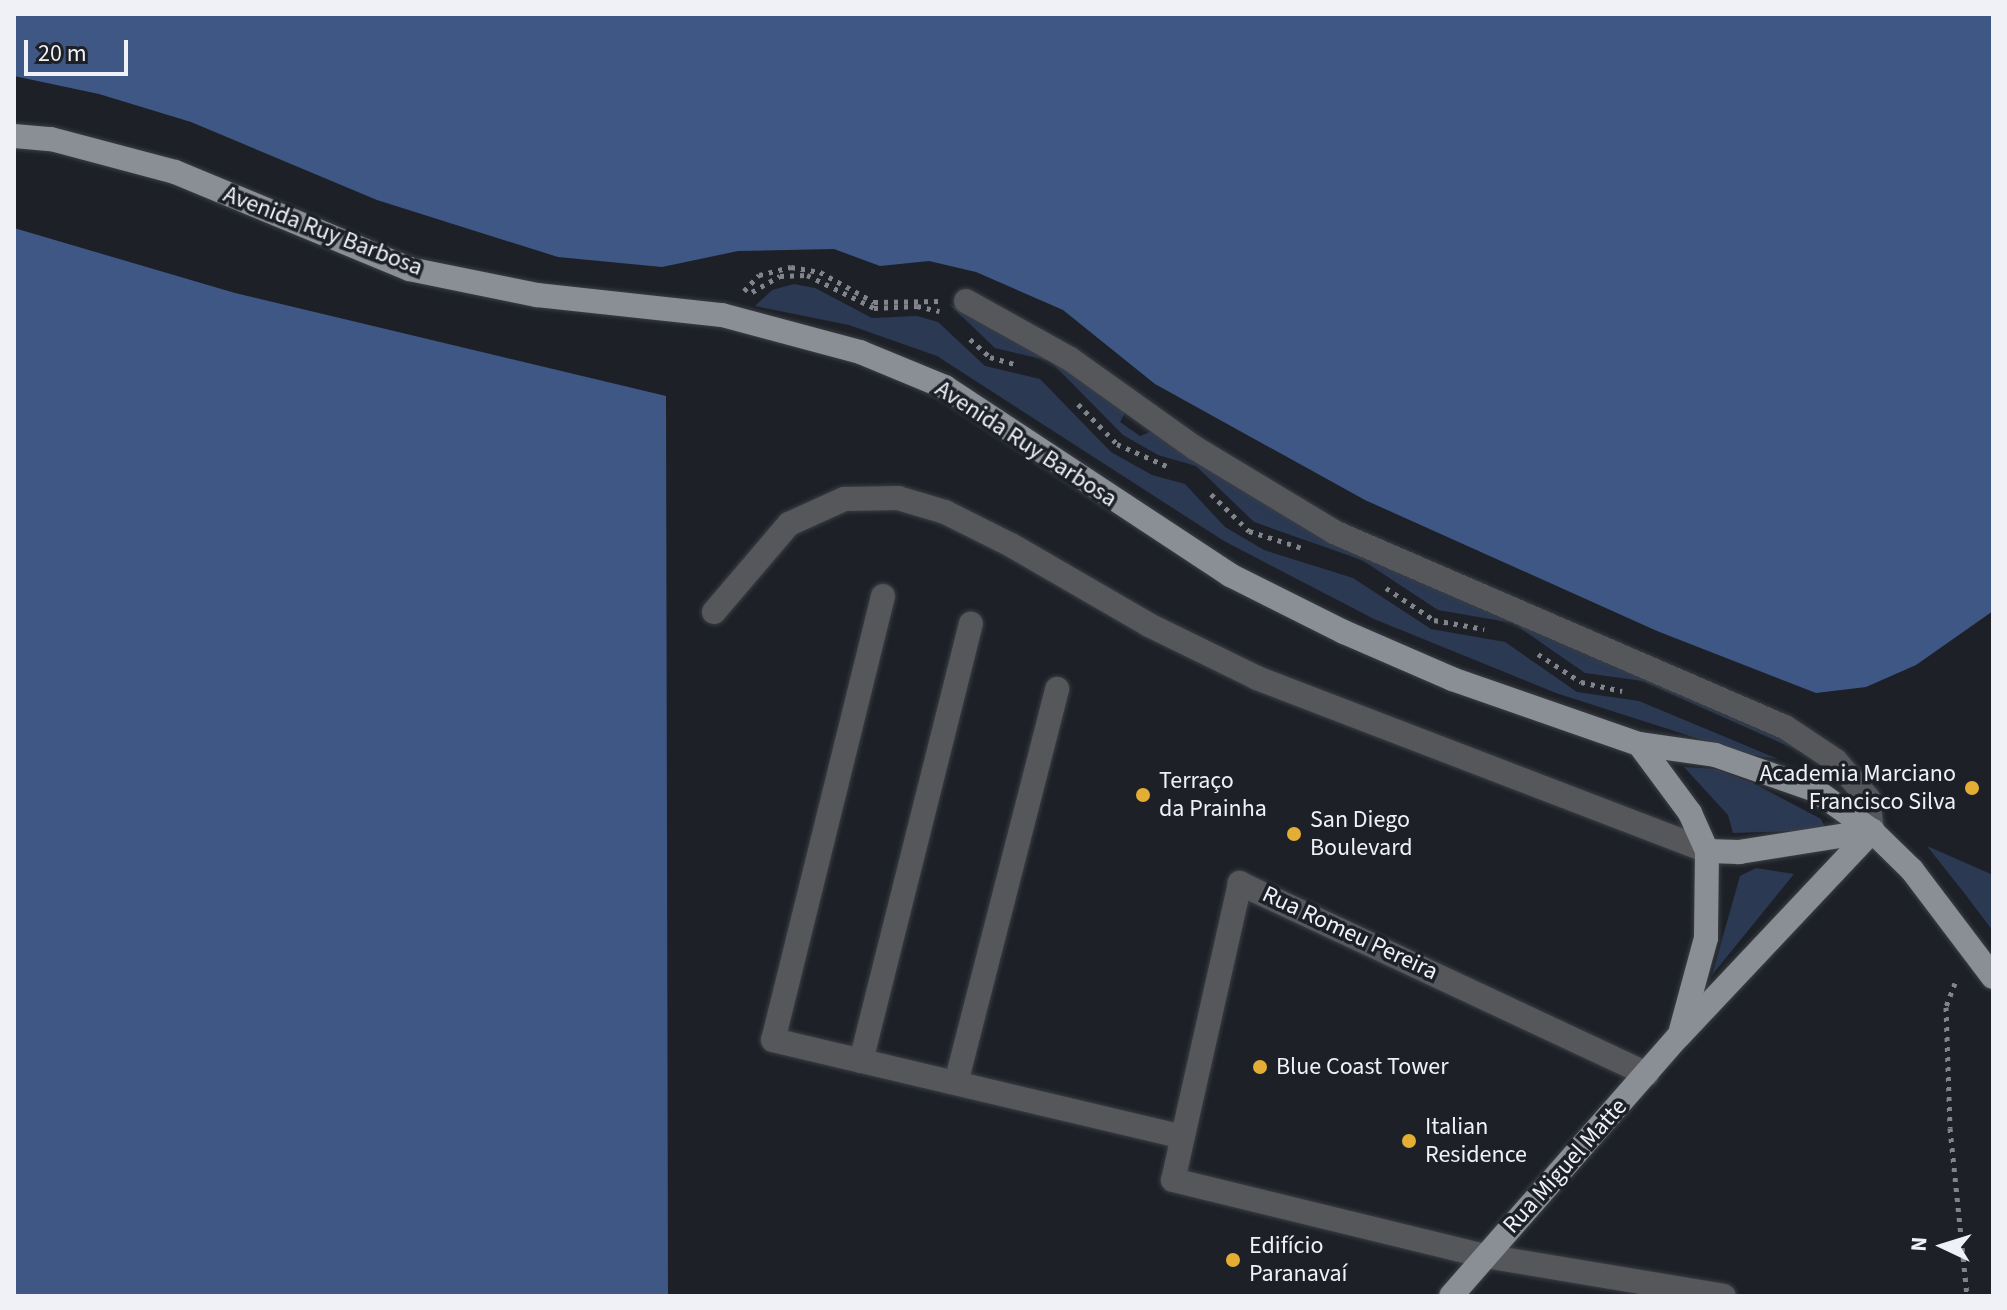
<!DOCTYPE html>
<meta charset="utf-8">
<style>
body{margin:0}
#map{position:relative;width:2007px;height:1310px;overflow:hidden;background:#1d2127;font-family:"Source Sans 3",sans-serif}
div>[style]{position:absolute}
.green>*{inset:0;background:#2b3953}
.forest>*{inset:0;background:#3f5785}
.path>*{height:5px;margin-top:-2.5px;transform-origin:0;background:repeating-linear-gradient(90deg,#81848a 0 4px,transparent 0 10px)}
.roads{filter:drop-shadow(0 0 2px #3a3e44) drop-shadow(0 0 2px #3a3e44)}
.minor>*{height:24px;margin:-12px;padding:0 12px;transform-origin:12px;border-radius:12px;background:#55575b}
.major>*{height:24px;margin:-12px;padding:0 12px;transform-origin:12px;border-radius:12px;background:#8a8e95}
.dots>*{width:22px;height:22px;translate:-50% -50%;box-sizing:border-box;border:4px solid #1d2127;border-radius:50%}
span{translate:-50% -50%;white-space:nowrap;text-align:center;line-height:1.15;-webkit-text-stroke:7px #1d2127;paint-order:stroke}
.street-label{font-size:24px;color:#eff1f6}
.poi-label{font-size:24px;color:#eff1f6}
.right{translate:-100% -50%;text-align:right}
.left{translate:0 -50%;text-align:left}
.frame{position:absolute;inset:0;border:16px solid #eff1f6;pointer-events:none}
.north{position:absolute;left:1903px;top:1206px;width:80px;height:80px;-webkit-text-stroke:6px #1d2127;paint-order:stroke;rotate:274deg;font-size:22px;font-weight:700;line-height:32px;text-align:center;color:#eff1f6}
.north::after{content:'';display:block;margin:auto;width:28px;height:36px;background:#eff1f6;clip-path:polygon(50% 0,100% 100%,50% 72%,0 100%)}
.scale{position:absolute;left:24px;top:40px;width:104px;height:36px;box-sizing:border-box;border:4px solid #eff1f6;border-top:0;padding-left:10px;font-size:24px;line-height:28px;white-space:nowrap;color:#eff1f6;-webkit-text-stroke:6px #1d2127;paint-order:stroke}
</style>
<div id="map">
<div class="green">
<i style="clip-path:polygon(794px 284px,815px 288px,872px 318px,917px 316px,938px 322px,985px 366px,1040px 379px,1111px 452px,1152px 475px,1185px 484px,1225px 527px,1264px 550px,1353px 578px,1431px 629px,1505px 642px,1577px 692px,1639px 701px,1778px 759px,1746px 754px,1556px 693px,1374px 619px,1224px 541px,937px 356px,849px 325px,755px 306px,772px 290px)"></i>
<i style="clip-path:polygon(949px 304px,1014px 333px,1126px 411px,1120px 422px,1140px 436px,1153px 431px,1260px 498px,1781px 734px,1817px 759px,1643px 681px,1585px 673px,1513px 623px,1438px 610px,1362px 560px,1254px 522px,1196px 466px,1158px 455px,1123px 435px,1050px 361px,995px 348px)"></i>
<i style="clip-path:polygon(1684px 767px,1716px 769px,1755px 784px,1821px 819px,1826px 830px,1733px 833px,1728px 815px)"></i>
<i style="clip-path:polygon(1927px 846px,1993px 875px,1993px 931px,1965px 894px)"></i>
<i style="clip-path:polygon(1756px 868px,1794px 874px,1712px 975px,1740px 876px)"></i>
</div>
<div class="forest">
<i style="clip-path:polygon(14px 14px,1993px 14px,1993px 611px,1916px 665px,1866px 687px,1816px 693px,1657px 631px,1365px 500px,1155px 384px,1063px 310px,976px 272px,929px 261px,880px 266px,834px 249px,738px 251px,662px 267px,558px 257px,377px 200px,191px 122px,99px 94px,14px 76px)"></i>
<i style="clip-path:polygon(14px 228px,235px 293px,666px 396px,668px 1296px,14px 1296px)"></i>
</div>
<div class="path">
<i style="left:744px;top:291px;width:22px;rotate:-47deg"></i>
<i style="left:759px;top:275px;width:33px;rotate:-14deg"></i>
<i style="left:791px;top:267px;width:29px;rotate:10deg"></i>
<i style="left:820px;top:272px;width:62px;rotate:29.1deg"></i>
<i style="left:874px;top:302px;width:67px;rotate:-0.9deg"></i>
<i style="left:752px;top:292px;width:32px;rotate:-30deg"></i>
<i style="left:780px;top:276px;width:27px;rotate:-2deg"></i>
<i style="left:807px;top:275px;width:75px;rotate:26.2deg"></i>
<i style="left:874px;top:308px;width:43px;rotate:-2.7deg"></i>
<i style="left:917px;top:306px;width:23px;rotate:13deg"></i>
<i style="left:970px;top:339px;width:27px;rotate:42deg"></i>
<i style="left:990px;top:357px;width:26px;rotate:16deg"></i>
<i style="left:1078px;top:404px;width:56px;rotate:45.7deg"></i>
<i style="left:1117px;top:444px;width:57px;rotate:23.9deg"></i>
<i style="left:1211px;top:494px;width:53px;rotate:44.2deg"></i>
<i style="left:1249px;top:531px;width:56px;rotate:17.8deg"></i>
<i style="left:1386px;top:588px;width:58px;rotate:33.7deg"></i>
<i style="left:1434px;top:620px;width:51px;rotate:10.2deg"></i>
<i style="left:1538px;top:654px;width:51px;rotate:33.1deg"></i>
<i style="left:1581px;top:682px;width:42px;rotate:12.4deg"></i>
<i style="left:1955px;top:983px;width:26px;rotate:111deg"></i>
<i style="left:1946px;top:1007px;width:121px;rotate:88.1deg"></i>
<i style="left:1950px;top:1128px;width:169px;rotate:84.2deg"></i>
</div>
<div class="roads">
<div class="minor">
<i style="left:966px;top:301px;width:119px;rotate:29.1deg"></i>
<i style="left:1070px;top:359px;width:153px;rotate:35.5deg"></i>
<i style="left:1195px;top:448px;width:162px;rotate:31.1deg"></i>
<i style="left:1334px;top:532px;width:491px;rotate:23.4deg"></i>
<i style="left:1785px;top:727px;width:61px;rotate:33.7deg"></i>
<i style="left:1836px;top:761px;width:49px;rotate:49.1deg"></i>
<i style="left:1868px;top:798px;width:33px;rotate:83deg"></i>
<i style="left:883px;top:596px;width:457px;rotate:103.9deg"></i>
<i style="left:773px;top:1040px;width:421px;rotate:13.3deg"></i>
<i style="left:714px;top:612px;width:116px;rotate:-49.6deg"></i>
<i style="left:789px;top:524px;width:60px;rotate:-24.4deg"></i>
<i style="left:844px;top:499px;width:54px;rotate:-1.1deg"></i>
<i style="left:898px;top:498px;width:49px;rotate:16.6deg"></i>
<i style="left:945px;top:512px;width:74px;rotate:26.6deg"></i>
<i style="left:1011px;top:545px;width:160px;rotate:30.1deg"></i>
<i style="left:1149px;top:625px;width:120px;rotate:26.1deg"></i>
<i style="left:1257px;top:678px;width:482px;rotate:21deg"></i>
<i style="left:861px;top:1061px;width:451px;rotate:-75.9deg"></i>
<i style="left:1647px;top:1074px;width:450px;rotate:-154.9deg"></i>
<i style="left:1240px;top:883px;width:304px;rotate:102.7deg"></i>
<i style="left:1173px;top:1180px;width:321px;rotate:13.7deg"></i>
<i style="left:1485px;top:1256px;width:242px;rotate:9.5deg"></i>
<i style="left:956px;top:1083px;width:407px;rotate:-75.6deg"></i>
</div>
<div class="major">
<i style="left:14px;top:136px;width:37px;rotate:5deg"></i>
<i style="left:51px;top:139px;width:128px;rotate:14.9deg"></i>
<i style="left:175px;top:172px;width:253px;rotate:22.5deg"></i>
<i style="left:409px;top:269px;width:131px;rotate:11.5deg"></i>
<i style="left:537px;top:295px;width:186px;rotate:6.2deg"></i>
<i style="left:722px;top:315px;width:143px;rotate:15deg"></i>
<i style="left:860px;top:352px;width:92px;rotate:22.4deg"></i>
<i style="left:945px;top:387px;width:341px;rotate:33.4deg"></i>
<i style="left:1230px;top:575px;width:127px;rotate:26.6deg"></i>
<i style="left:1344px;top:632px;width:118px;rotate:23.5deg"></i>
<i style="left:1452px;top:679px;width:198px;rotate:19.2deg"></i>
<i style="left:1639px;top:744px;width:77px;rotate:8.2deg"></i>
<i style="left:1715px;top:755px;width:106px;rotate:19.3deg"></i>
<i style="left:1815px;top:790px;width:70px;rotate:35.7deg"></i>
<i style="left:1872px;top:831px;width:56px;rotate:44.3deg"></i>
<i style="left:1912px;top:870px;width:134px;rotate:52.9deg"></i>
<i style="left:1639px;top:744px;width:86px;rotate:53.5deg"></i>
<i style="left:1690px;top:813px;width:42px;rotate:65.9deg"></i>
<i style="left:1707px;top:851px;width:87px;rotate:90.7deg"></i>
<i style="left:1706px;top:938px;width:95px;rotate:105.2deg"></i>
<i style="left:1707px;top:851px;width:32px;rotate:2deg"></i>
<i style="left:1739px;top:852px;width:135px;rotate:-9deg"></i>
<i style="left:1451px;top:1296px;width:346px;rotate:-48.8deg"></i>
<i style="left:1679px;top:1036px;width:282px;rotate:-46.7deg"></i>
</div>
</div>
<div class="dots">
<i style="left:1972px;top:788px;background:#e4ae35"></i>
<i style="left:1143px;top:795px;background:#e4ae35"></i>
<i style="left:1294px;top:834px;background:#e4ae35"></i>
<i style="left:1260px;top:1067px;background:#e4ae35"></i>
<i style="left:1409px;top:1141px;background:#e4ae35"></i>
<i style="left:1233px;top:1260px;background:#e4ae35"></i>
</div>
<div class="street-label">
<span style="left:323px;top:231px;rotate:21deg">Avenida Ruy Barbosa</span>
<span style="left:1026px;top:444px;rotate:33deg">Avenida Ruy Barbosa</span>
<span style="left:1350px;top:933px;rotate:25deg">Rua Romeu Pereira</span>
<span style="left:1565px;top:1166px;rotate:-48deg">Rua Miguel Matte</span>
</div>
<div class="poi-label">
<span class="right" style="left:1956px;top:788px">Academia Marciano<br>Francisco Silva</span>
<span class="left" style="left:1159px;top:795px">Terraço<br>da Prainha</span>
<span class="left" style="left:1310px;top:834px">San Diego<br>Boulevard</span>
<span class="left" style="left:1276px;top:1067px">Blue Coast Tower</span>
<span class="left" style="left:1425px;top:1141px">Italian<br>Residence</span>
<span class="left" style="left:1249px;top:1260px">Edifício<br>Paranavaí</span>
</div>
<div class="frame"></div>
<div class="north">N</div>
<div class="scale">20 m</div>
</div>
